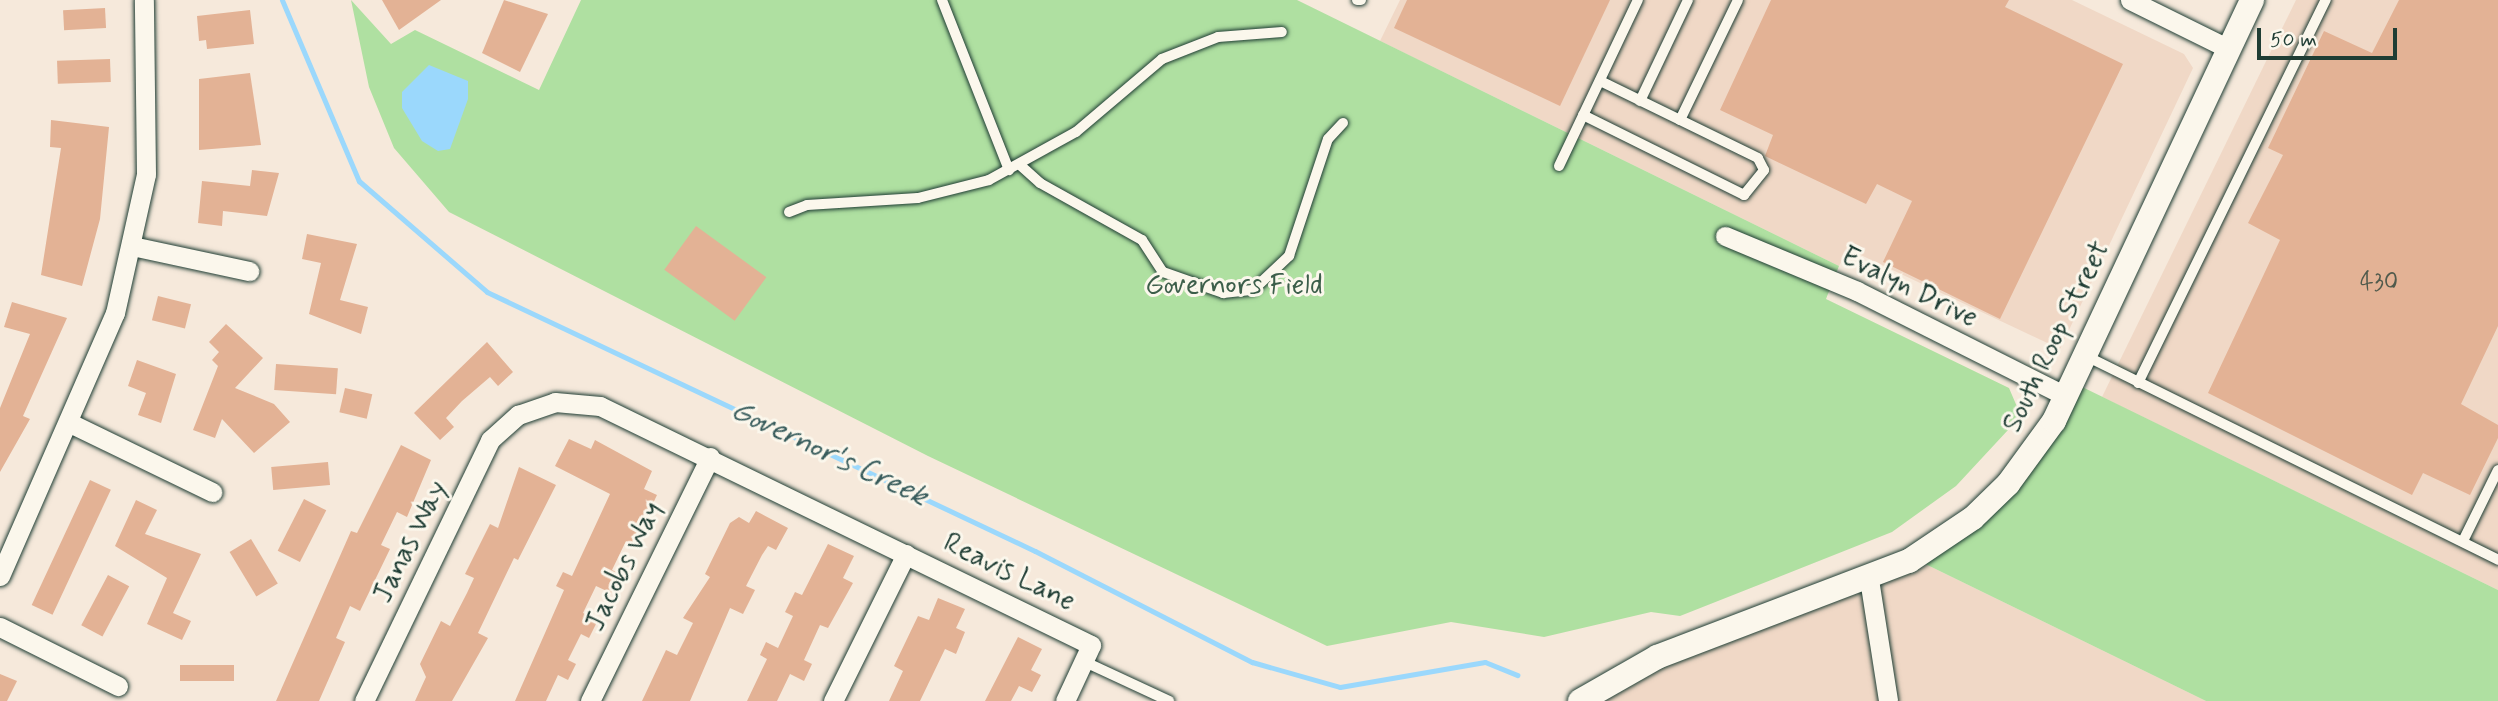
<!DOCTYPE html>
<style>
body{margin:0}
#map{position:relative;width:2498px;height:701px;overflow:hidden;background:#f6e9db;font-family:Mynerve,sans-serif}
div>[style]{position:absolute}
.built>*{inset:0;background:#f0d8c6}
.green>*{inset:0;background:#afe0a1}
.water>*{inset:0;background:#9bd8fc}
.stream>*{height:5px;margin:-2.5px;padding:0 2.5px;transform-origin:2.5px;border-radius:2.5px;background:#9bd8fc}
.building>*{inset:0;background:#e3b295;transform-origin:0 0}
.roads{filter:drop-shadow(0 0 2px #1f3d34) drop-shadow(0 0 2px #1f3d34)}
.service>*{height:10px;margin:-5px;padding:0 5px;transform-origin:5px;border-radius:5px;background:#fbf7ec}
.minor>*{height:19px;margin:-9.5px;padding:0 9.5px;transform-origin:9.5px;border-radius:9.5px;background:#fbf7ec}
.tertiary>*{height:24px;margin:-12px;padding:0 12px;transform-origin:12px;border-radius:12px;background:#fbf7ec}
span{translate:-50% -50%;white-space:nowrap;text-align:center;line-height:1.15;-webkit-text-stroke:6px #fbf7ec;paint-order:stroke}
.number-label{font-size:24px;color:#505a4c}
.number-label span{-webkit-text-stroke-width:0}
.park-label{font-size:28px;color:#3c5e4a}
.street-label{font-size:28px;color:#1f3d34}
.water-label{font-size:30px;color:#385c5c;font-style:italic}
.scale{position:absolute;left:2257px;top:28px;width:140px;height:32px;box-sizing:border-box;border:4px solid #1f3d34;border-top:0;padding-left:9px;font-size:21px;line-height:24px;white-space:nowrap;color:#1f3d34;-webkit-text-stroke:5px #fbf7ec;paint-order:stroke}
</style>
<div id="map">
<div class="built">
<i style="clip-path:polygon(1400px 0,2072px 0,2184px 54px,2193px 68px,2060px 349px,1848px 249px,1839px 266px,1380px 41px)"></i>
<i style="clip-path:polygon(2296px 0,2498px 0,2498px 590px,2102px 397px)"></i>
<i style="clip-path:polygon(1913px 558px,2206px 701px,1584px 701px)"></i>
</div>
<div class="green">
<i style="clip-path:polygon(351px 0,391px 44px,415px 30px,539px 90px,581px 0,1297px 0,1839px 266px,1826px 299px,2009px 388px,2021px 416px,1956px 486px,1892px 532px,1680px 616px,1651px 612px,1544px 637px,1451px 622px,1327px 646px,928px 456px,449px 212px,394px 148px,369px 87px)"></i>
<i style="clip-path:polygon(2072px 382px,2498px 590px,2498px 701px,2206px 701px,1913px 558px,1973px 518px)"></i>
</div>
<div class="water">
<i style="clip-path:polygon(429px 65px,468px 81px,468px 99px,450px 149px,438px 151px,422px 141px,402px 108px,402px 92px)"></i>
</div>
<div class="stream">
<i style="left:282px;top:0;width:197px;rotate:67deg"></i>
<i style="left:359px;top:181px;width:169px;rotate:40.9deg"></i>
<i style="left:487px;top:292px;width:606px;rotate:25.3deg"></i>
<i style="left:1035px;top:551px;width:244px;rotate:27.1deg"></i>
<i style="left:1252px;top:662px;width:91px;rotate:15.9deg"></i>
<i style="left:1340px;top:687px;width:147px;rotate:-9.8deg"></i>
<i style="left:1485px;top:662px;width:35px;rotate:22deg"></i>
</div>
<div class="building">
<i style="clip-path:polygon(382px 0,441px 0,399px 30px)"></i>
<i style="clip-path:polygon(504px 0,548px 14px,520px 72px,482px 53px)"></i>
<i style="clip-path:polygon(1407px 0,1610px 0,1560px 106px,1394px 28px)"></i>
<i style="clip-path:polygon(1771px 0,2009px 0,2005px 7px,2123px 64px,2000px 319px,1883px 262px,1912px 201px,1877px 184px,1866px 204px,1765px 156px,1773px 135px,1720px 110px)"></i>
<i style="clip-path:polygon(2399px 0,2498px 0,2498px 326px,2461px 404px,2498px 425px,2498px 438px,2470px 495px,2423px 473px,2412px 495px,2208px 393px,2280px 240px,2248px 223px,2283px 155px,2268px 148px,2324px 31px,2372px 53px)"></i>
<i style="left:105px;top:8px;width:20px;height:42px;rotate:87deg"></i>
<i style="clip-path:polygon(250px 10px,254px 44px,207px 49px,206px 40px,199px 41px,197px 16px)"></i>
<i style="left:110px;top:59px;width:23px;height:53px;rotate:88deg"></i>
<i style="clip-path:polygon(250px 73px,261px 145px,199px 150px,199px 79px)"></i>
<i style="clip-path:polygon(51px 120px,109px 127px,100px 219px,82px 286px,41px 275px,61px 148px,50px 147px)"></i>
<i style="clip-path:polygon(252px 170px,279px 173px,267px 216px,223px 211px,222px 226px,198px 223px,202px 181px,250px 186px)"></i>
<i style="left:696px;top:226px;width:87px;height:54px;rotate:36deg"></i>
<i style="clip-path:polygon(307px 234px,357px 244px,340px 300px,368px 307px,361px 334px,309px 314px,321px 263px,302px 259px)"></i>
<i style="left:158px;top:296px;width:34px;height:25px;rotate:14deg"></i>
<i style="clip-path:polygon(12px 302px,67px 318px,23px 416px,30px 419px,0 472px,0 408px,30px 334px,4px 327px)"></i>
<i style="clip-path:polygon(226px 324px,263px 358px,235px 388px,274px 404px,290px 422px,254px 453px,222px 419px,215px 438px,193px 430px,218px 366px,212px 360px,219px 352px,209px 342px)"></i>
<i style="clip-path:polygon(487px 342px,513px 372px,498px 386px,490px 377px,462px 401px,446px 418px,454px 427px,440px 440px,414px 413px)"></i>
<i style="clip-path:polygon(137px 360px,176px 374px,161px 423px,138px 415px,146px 393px,128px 386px)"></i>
<i style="left:276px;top:364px;width:62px;height:26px;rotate:4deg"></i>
<i style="left:345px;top:388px;width:28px;height:25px;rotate:13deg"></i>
<i style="clip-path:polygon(569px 439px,591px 449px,595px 440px,652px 471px,644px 489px,657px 495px,633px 545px,626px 541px,612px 570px,620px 574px,611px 593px,596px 586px,583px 613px,598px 620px,589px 638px,581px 634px,568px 660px,576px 664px,568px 680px,558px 675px,546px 701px,515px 701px,564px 590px,556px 586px,563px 572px,572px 576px,610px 494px,555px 466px)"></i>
<i style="clip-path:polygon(401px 445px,431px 460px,407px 517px,397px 512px,381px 545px,390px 549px,360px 611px,350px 606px,336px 638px,345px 642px,319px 701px,276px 701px,351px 531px,357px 533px)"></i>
<i style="left:328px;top:462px;width:23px;height:57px;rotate:85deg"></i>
<i style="clip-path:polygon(519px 467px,556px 485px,518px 560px,514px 558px,478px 633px,488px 638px,452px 701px,415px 701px,426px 677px,420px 664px,441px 621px,450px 626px,467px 593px,474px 578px,465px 574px,490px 524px,498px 528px)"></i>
<i style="left:90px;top:480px;width:23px;height:138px;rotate:25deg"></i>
<i style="left:304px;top:499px;width:25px;height:58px;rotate:27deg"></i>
<i style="clip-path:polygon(136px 500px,157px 510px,145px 534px,201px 554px,173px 613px,191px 621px,182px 640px,147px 624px,167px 578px,115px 546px)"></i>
<i style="clip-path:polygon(756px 511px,788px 528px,776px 550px,768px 546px,762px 555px,746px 586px,755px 590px,743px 614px,730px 608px,690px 701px,642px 701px,666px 650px,677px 655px,693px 623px,683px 618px,710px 577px,705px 574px,730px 523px,739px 517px,749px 523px)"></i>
<i style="left:251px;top:539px;width:52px;height:25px;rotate:59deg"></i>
<i style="clip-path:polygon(828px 544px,854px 556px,843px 578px,853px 583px,828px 628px,820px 625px,804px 660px,812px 664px,804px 681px,790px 674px,777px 701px,747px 701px,767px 659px,760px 655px,766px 642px,778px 648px,793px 616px,785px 612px,795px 592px,802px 595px)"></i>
<i style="left:108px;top:575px;width:24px;height:57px;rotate:28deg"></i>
<i style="clip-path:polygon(938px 598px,965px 609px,956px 628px,965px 632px,956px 654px,945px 649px,920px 701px,889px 701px,903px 671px,894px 666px,918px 616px,929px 620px)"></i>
<i style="clip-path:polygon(1018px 637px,1042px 649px,1031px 670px,1041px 675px,1032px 692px,1019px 686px,1011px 701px,985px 701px)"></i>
<i style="left:180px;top:665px;width:54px;height:16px"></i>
<i style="clip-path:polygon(0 674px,17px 681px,7px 701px,0 701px)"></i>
</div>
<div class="roads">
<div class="service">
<i style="left:942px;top:0;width:183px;rotate:68.5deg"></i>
<i style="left:1357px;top:0;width:4px"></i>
<i style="left:1640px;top:101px;width:112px;rotate:-64.6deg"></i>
<i style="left:1583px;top:115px;width:180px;rotate:26.4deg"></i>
<i style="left:1744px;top:195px;width:32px;rotate:-51deg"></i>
<i style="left:1764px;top:170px;width:13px;rotate:-117deg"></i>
<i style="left:1758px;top:158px;width:176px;rotate:-154deg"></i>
<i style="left:1680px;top:120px;width:133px;rotate:-64.2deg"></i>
<i style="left:1020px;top:165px;width:27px;rotate:42deg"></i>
<i style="left:1040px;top:183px;width:117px;rotate:29.2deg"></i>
<i style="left:1142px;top:240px;width:38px;rotate:57deg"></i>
<i style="left:1163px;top:272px;width:64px;rotate:19.3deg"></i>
<i style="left:1223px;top:293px;width:30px;rotate:-6deg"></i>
<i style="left:1253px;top:290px;width:50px;rotate:-43.4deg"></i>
<i style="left:1289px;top:256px;width:123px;rotate:-71.6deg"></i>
<i style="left:1328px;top:139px;width:22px;rotate:-47deg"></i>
<i style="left:1559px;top:166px;width:184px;rotate:-64.6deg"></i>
<i style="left:789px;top:212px;width:19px;rotate:-21deg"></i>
<i style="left:807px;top:205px;width:111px;rotate:-3.6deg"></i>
<i style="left:918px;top:198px;width:73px;rotate:-14.2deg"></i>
<i style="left:989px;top:180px;width:99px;rotate:-28.9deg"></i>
<i style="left:1076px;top:132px;width:113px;rotate:-40.3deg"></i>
<i style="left:1162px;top:59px;width:60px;rotate:-21.4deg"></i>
<i style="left:1218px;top:37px;width:64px;rotate:-4.5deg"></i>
<i style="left:2084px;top:355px;width:462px;rotate:26.3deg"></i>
<i style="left:2138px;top:383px;width:427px;rotate:-63.9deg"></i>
<i style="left:2463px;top:541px;width:79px;rotate:-63.8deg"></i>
<i style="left:1083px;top:661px;width:95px;rotate:24.9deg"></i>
</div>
<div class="minor">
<i style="left:2130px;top:0;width:110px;rotate:26.3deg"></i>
<i style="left:1725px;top:236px;width:143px;rotate:22.6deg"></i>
<i style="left:1857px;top:291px;width:234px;rotate:26.7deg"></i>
<i style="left:132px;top:246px;width:120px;rotate:12.1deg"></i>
<i style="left:72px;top:424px;width:156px;rotate:25.9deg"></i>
<i style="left:0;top:576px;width:287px;rotate:-66.4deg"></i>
<i style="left:115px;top:313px;width:142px;rotate:-77.4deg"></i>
<i style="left:146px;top:174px;width:174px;rotate:-90.7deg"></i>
<i style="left:1869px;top:579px;width:123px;rotate:81.1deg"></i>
<i style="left:0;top:627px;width:132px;rotate:26.6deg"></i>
<i style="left:364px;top:701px;width:290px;rotate:-64.2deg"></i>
<i style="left:490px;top:440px;width:38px;rotate:-42deg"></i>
<i style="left:518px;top:415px;width:39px;rotate:-19deg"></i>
<i style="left:555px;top:402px;width:45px;rotate:5.1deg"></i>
<i style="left:600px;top:406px;width:546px;rotate:25.96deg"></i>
<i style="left:1091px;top:645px;width:62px;rotate:114.9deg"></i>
<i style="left:590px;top:701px;width:272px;rotate:-63.8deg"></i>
<i style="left:833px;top:701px;width:164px;rotate:-63.6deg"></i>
</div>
<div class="tertiary">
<i style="left:1580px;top:701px;width:89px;rotate:-29.7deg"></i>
<i style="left:1657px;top:657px;width:270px;rotate:-20.9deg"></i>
<i style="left:1909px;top:561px;width:77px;rotate:-33.9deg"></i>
<i style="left:1973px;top:518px;width:49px;rotate:-44.2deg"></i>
<i style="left:2008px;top:484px;width:78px;rotate:-53.9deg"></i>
<i style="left:2054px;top:421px;width:465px;rotate:-64.8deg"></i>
</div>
</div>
<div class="number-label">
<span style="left:2379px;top:283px">430</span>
</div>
<div class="park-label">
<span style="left:1234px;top:286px">Governors Field</span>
</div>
<div class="street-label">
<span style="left:1909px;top:288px;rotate:26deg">Evalyn Drive</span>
<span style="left:2057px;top:337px;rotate:-64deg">South Roop Street</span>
<span style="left:411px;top:542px;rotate:-64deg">Janas Way</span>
<span style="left:625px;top:567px;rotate:-64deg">Jacobs Way</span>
<span style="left:1009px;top:573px;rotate:26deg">Reavis Lane</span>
</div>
<div class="water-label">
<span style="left:829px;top:454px;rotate:25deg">Governor's Creek</span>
</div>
<div class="scale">50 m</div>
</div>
